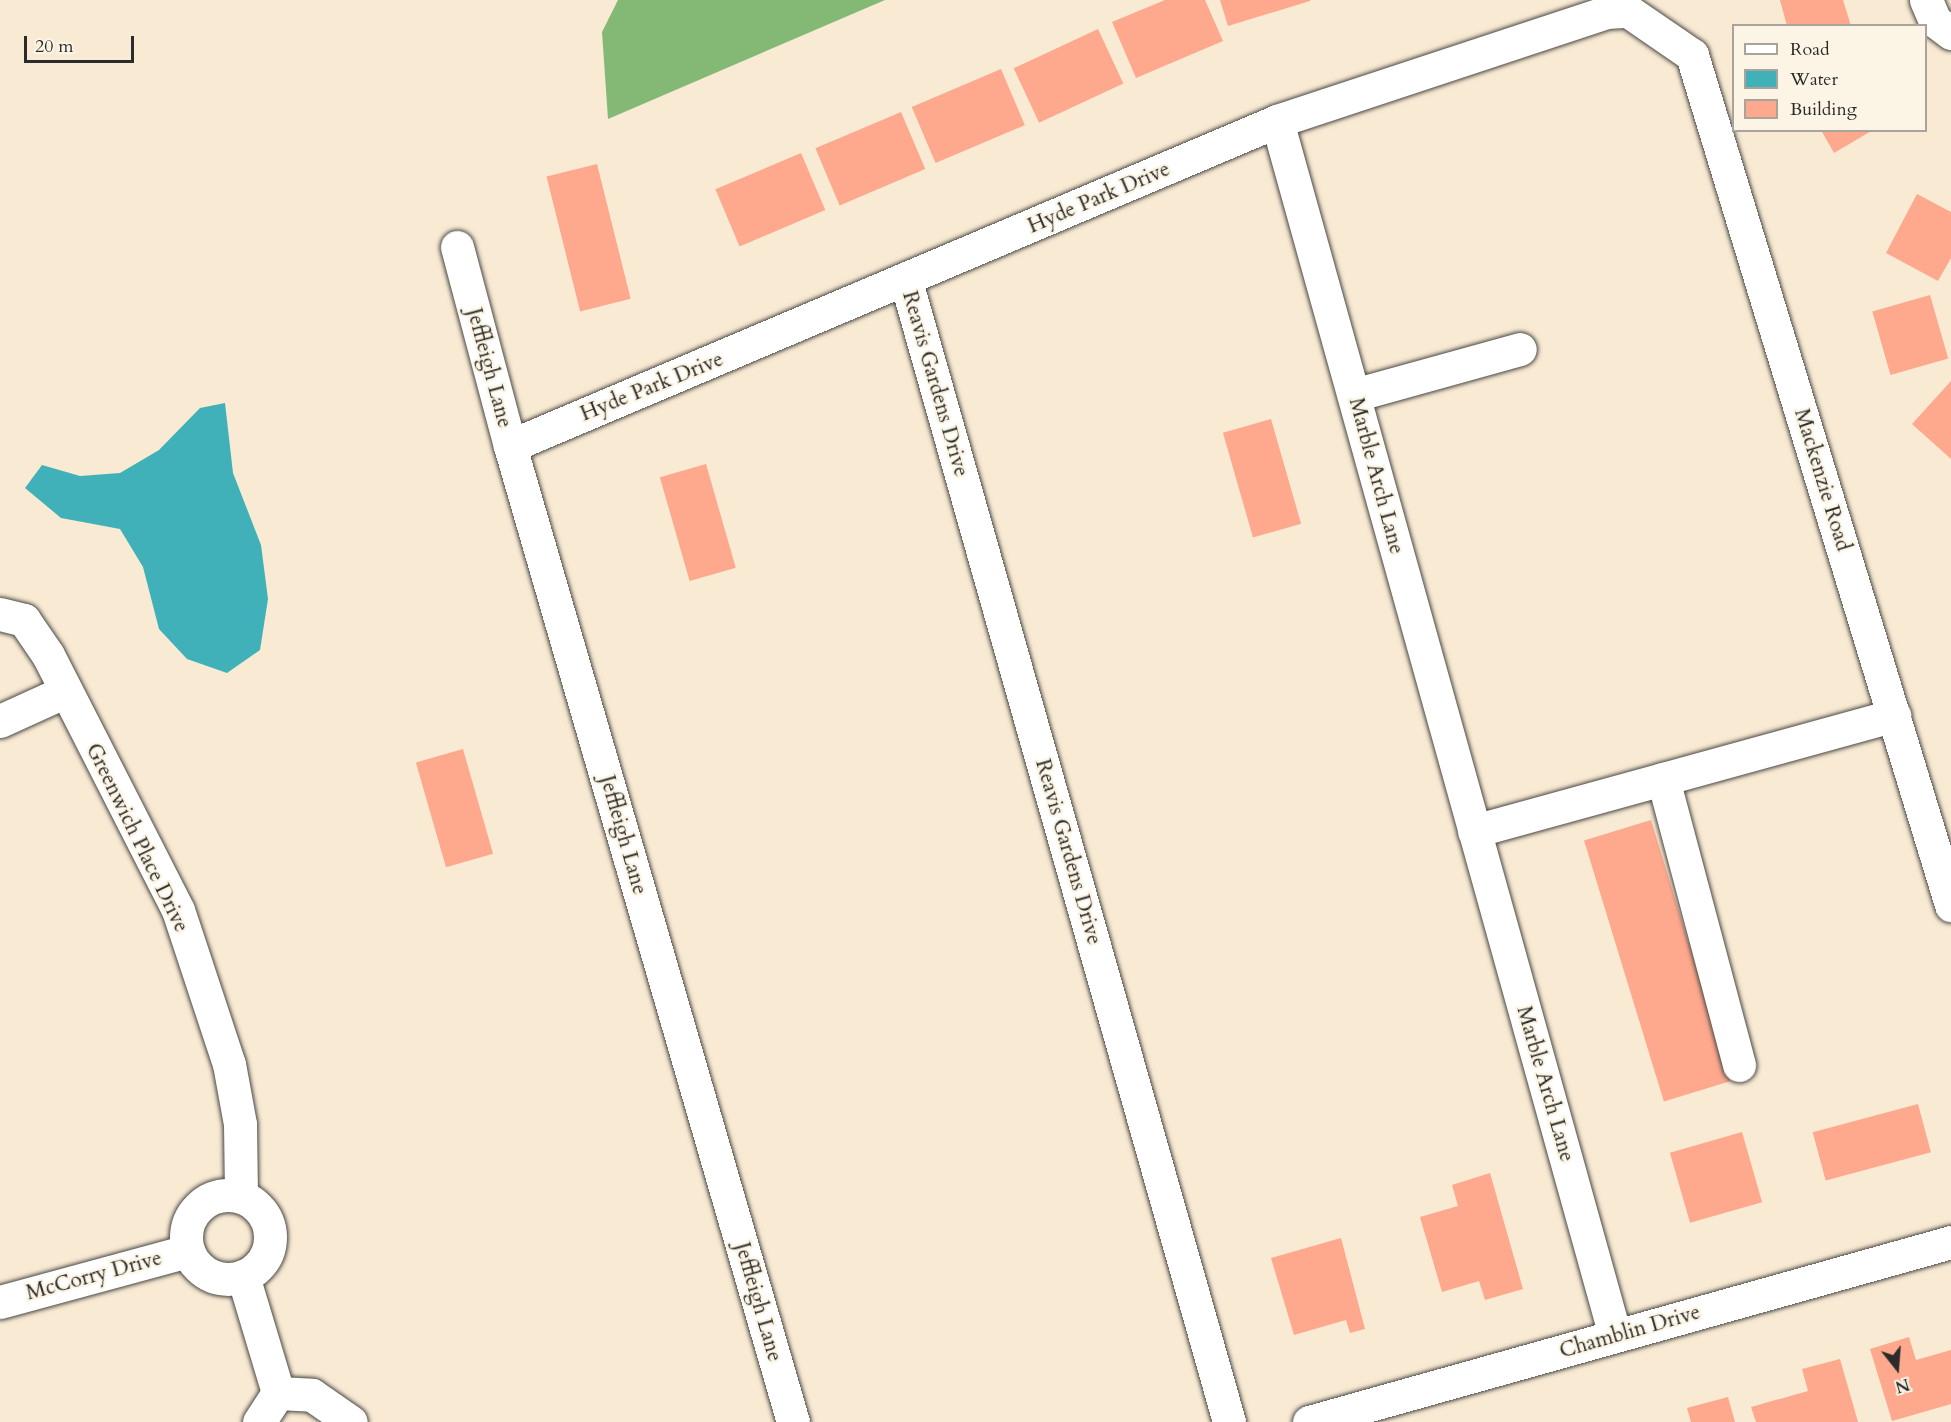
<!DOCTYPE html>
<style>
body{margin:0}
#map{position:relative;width:1951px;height:1422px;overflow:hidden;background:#f8ead3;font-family:Cardo,serif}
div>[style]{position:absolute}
.forest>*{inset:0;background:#83b975}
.water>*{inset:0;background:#40b0b9}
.building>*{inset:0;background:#fea88e;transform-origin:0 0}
.roads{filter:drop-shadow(0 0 2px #4a4844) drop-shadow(0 0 2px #4a4844)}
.minor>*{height:33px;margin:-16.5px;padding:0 16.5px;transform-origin:16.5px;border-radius:16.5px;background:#fff}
.minor>.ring{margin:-16.5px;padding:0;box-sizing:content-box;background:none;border:33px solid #fff;border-radius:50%}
span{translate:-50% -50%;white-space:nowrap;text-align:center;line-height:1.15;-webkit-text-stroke:4.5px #fcf5e5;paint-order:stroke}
.street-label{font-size:21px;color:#2b2b2b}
.legend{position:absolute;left:1732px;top:24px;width:195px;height:108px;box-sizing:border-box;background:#fcf5e5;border:2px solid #a8a49b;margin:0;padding:8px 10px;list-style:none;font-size:18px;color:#2b2b2b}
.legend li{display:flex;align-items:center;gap:12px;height:30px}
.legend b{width:30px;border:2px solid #a8a49b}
.north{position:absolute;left:1867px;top:1338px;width:60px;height:60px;-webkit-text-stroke:4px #fcf5e5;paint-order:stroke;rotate:163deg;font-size:16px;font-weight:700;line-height:24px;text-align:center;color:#2b2b2b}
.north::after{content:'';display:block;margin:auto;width:21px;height:27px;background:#2b2b2b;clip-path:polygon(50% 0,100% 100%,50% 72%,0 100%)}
.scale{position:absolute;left:24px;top:36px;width:110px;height:27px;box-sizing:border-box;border:3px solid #2b2b2b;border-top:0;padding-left:8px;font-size:18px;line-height:21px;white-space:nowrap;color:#2b2b2b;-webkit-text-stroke:4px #fcf5e5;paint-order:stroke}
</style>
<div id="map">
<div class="forest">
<i style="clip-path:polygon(618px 0,885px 0,608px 119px,602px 32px)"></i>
</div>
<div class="water">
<i style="clip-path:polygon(225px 403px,233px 473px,261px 545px,268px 599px,260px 650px,227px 673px,187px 659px,159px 629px,143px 567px,120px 529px,61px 518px,25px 488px,42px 465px,80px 476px,120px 473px,159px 450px,200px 408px)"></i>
</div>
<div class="building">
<i style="clip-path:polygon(1165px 0,1205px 0,1223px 41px,1136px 78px,1112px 22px)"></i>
<i style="clip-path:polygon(1220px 0,1310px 0,1310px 1px,1228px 26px)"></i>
<i style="clip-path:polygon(1780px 0,1843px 0,1851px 26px,1787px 26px)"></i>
<i style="left:1098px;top:29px;width:60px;height:93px;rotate:65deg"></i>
<i style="left:1001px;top:69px;width:61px;height:97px;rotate:67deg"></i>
<i style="left:901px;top:112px;width:62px;height:93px;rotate:67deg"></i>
<i style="clip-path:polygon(1821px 130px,1873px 130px,1834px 153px)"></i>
<i style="left:801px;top:153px;width:62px;height:93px;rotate:67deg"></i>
<i style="left:597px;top:164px;width:139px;height:52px;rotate:76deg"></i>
<i style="clip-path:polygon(1917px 194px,1951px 212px,1951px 258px,1938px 281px,1886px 253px)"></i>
<i style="left:1930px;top:295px;width:66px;height:60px;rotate:74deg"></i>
<i style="clip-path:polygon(1951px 381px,1951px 459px,1912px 424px)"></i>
<i style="left:1271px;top:419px;width:109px;height:50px;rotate:74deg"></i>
<i style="left:706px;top:464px;width:108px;height:48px;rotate:74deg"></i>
<i style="left:463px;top:749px;width:109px;height:49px;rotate:74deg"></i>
<i style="left:1651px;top:820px;width:273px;height:70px;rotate:73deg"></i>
<i style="left:1918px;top:1104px;width:50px;height:109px;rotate:75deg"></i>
<i style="left:1742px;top:1132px;width:73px;height:75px;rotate:74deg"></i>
<i style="clip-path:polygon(1490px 1173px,1523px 1289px,1485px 1300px,1479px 1281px,1442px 1292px,1420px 1217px,1458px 1206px,1452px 1185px)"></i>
<i style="clip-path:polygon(1341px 1238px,1365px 1329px,1350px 1333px,1346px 1320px,1294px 1335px,1271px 1258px)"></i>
<i style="clip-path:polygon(1909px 1337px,1916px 1360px,1951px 1350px,1951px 1404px,1892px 1421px,1870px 1349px)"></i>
<i style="clip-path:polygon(1840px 1359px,1858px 1422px,1756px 1422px,1751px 1407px,1808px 1391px,1802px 1369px)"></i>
<i style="clip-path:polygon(1728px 1397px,1735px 1422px,1691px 1422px,1687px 1408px)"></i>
</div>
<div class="roads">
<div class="minor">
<i style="left:1926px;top:0;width:23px;rotate:67deg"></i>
<i style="left:1935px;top:21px;width:20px;rotate:37deg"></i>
<i style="left:1277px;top:121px;width:1261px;rotate:74.45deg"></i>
<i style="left:457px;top:247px;width:206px;rotate:75.1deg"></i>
<i style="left:510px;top:446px;width:1016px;rotate:73.83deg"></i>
<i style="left:906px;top:281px;width:1186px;rotate:74.19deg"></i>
<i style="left:1354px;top:395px;width:172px;rotate:-15.5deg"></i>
<i style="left:510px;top:446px;width:833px;rotate:-22.96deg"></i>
<i style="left:1277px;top:121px;width:347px;rotate:-18.3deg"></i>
<i style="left:1606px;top:12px;width:22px;rotate:-3deg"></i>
<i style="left:1628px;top:11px;width:78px;rotate:34.5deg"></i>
<i style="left:1692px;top:55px;width:889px;rotate:73.05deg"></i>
<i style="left:0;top:614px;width:25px;rotate:14deg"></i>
<i style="left:24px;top:620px;width:42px;rotate:55.6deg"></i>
<i style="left:48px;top:655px;width:286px;rotate:63deg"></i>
<i style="left:178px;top:910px;width:162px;rotate:71.7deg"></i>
<i style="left:229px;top:1064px;width:61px;rotate:79.6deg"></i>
<i style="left:240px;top:1124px;width:73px;rotate:89.2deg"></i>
<i style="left:0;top:721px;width:70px;rotate:-24.4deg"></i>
<i style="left:1663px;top:779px;width:296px;rotate:75.1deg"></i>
<i style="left:1474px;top:831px;width:436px;rotate:-15.4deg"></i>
<i class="ring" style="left:186px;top:1195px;width:51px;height:51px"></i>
<i style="left:243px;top:1276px;width:122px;rotate:73.3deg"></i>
<i style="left:0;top:1302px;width:195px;rotate:-15.2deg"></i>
<i style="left:278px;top:1393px;width:34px;rotate:3deg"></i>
<i style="left:312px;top:1395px;width:47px;rotate:34.7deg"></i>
<i style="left:259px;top:1422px;width:35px;rotate:-57deg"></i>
<i style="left:1309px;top:1422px;width:667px;rotate:-15.66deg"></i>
</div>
</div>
<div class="street-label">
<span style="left:1099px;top:198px;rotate:-23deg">Hyde Park Drive</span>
<span style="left:489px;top:368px;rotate:75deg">Jeffleigh Lane</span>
<span style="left:935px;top:384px;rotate:74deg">Reavis Gardens Drive</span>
<span style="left:652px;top:387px;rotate:-22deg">Hyde Park Drive</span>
<span style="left:1376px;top:476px;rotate:75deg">Marble Arch Lane</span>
<span style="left:1822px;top:480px;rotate:73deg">Mackenzie Road</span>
<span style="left:623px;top:835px;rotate:74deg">Jeffleigh Lane</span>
<span style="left:137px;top:838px;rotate:64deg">Greenwich Place Drive</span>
<span style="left:1068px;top:852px;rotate:74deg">Reavis Gardens Drive</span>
<span style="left:1545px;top:1084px;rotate:74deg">Marble Arch Lane</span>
<span style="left:94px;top:1276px;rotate:-15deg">McCorry Drive</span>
<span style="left:758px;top:1302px;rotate:74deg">Jeffleigh Lane</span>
<span style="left:1630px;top:1332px;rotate:-16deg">Chamblin Drive</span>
</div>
<ul class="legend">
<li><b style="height:8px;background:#fff"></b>Road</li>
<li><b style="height:16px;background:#40b0b9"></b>Water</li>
<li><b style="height:16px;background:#fea88e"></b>Building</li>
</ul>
<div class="north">N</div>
<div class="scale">20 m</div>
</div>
